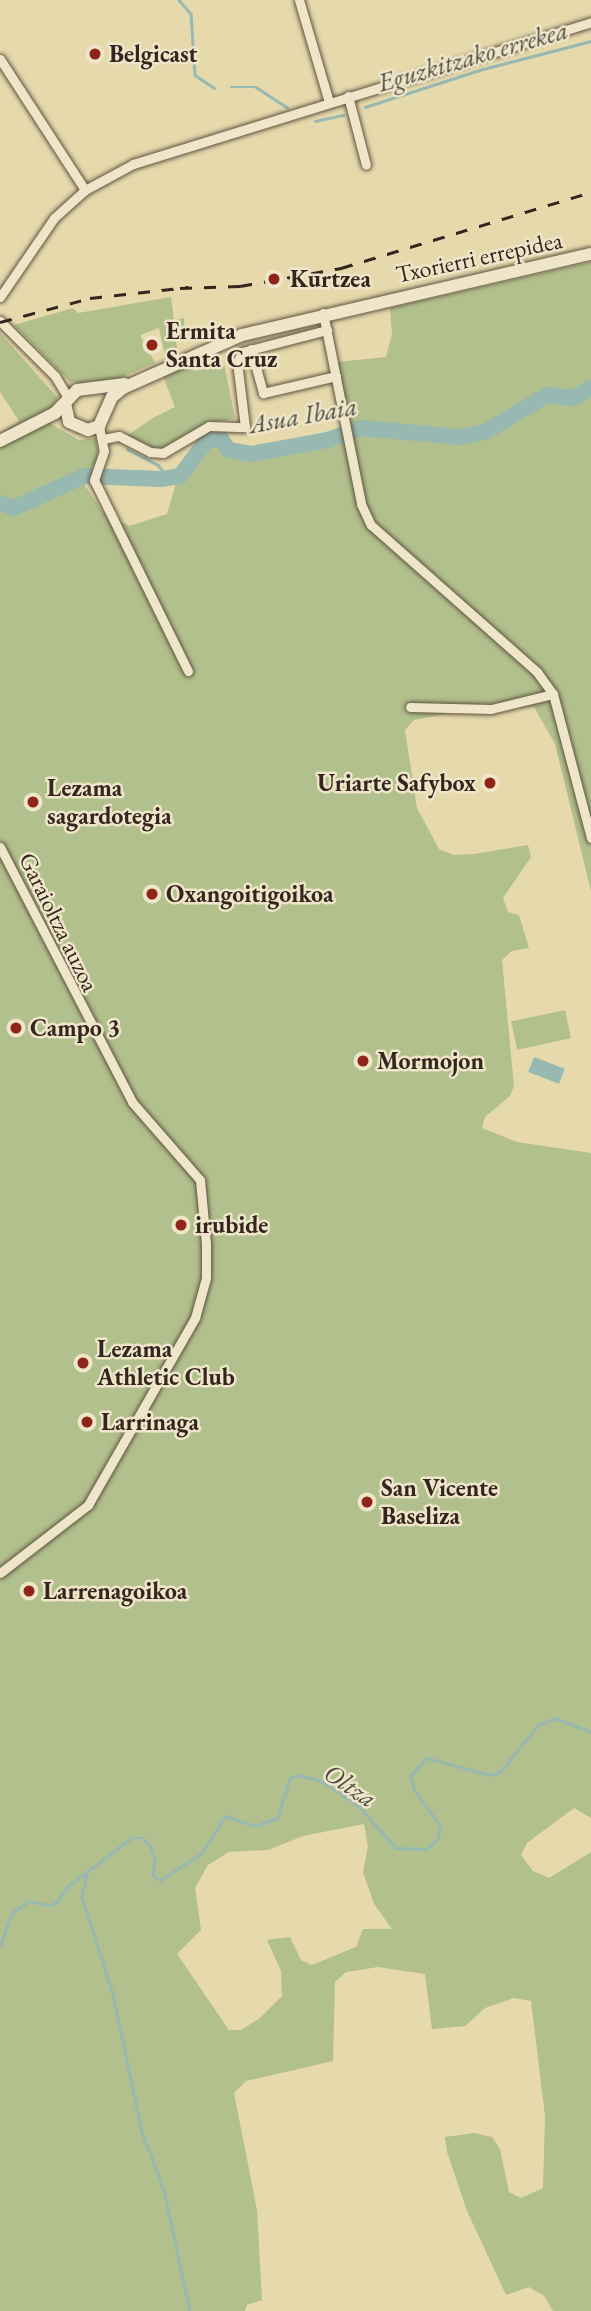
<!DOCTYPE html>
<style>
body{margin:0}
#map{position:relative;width:591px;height:2311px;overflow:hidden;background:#e6d9ac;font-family:"EB Garamond",serif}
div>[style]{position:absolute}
.green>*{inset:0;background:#b1c08c;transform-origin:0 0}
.water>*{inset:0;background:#97b9b1;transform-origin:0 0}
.stream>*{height:2.5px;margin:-1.25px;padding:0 1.25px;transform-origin:1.25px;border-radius:1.25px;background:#97b9b1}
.river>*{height:16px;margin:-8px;padding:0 8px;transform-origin:8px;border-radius:8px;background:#97b9b1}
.roads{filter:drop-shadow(0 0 2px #605342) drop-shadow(0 0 2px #605342)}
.street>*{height:9px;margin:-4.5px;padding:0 4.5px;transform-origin:4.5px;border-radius:4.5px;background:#efe6c9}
.secondary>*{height:12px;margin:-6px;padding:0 6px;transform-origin:6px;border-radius:6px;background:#efe6c9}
.rail>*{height:2.5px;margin-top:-1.25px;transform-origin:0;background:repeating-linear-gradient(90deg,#34261e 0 12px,transparent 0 24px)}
.dots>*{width:19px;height:19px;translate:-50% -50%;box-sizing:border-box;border:4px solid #efe6c9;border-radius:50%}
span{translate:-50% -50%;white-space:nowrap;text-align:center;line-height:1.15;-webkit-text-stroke:5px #efe6c9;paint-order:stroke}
.poi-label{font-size:24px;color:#34261e;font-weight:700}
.left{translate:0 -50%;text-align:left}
.right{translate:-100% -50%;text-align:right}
.street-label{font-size:24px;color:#34261e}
.water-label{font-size:26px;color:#4d4b43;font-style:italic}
</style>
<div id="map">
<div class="green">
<i style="clip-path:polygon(evenodd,591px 262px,591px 891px,555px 744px,534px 707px,467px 710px,414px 720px,405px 730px,417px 808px,439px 849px,453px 855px,474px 854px,528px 845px,531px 857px,503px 898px,508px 912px,519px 915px,529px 948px,512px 951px,502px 960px,514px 1086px,510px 1096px,485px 1117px,482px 1128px,517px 1142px,591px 1153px,591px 1818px,574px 1808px,527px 1843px,521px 1855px,533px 1871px,549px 1878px,591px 1852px,591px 2311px,553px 2311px,544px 2296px,529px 2287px,506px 2295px,467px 2211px,447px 2152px,445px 2137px,474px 2133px,492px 2137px,500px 2149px,509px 2192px,521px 2198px,543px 2188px,545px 2116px,531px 2001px,514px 1998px,485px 2008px,465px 2026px,432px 2029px,425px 1974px,378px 1967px,346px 1972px,335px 1982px,333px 2061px,246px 2081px,234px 2093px,257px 2210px,262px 2300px,247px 2305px,245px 2311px,0 2311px,0 434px,19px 421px,0 392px,0 333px,57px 397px,51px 424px,79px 440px,96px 438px,98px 459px,88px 474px,79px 477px,103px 512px,129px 526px,167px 514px,182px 463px,202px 444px,230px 441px,249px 451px,268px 453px,348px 430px,337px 362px,386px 357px,392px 334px,390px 308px,591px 262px,364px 1824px,368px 1846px,363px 1872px,374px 1904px,392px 1929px,363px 1929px,356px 1947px,312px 1965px,301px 1960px,290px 1937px,267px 1940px,281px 1971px,282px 1996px,260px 2018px,241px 2030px,229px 2030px,177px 1954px,201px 1930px,195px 1888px,208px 1865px,229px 1852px,268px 1850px,303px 1836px,364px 1824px)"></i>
<i style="clip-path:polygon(171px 297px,174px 320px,184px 318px,185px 335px,176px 340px,177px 349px,165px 355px,159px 328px,140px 335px,155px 363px,103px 385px,70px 382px,14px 325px,73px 308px,78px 313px)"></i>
<i style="clip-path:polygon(224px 364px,235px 418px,205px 425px,169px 447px,155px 449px,130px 439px,128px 435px,153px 418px,175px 407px,163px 376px,186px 367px,193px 366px,194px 371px)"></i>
<i style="left:565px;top:1010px;width:29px;height:55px;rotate:78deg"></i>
</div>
<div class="water">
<i style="left:534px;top:1057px;width:33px;height:16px;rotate:21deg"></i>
</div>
<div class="stream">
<i style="left:179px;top:0;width:18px;rotate:49deg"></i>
<i style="left:191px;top:14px;width:61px;rotate:86.2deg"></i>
<i style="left:195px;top:75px;width:23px;rotate:34deg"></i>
<i style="left:231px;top:87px;width:25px"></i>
<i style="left:256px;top:87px;width:37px;rotate:33deg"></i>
<i style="left:365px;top:107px;width:124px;rotate:-17.9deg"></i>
<i style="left:483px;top:69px;width:112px;rotate:-14.5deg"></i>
<i style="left:315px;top:121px;width:29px;rotate:-12deg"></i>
<i style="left:127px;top:449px;width:35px;rotate:27deg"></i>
<i style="left:158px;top:465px;width:16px;rotate:52deg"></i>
<i style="left:87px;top:1875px;width:23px;rotate:103deg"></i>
<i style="left:82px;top:1897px;width:102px;rotate:72.3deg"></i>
<i style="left:113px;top:1994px;width:141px;rotate:78.1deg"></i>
<i style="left:142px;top:2132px;width:62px;rotate:69.2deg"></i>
<i style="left:164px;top:2190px;width:124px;rotate:77.9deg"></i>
<i style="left:0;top:1946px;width:35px;rotate:-70deg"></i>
<i style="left:12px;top:1913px;width:21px;rotate:-35deg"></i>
<i style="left:29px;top:1901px;width:21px;rotate:11deg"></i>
<i style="left:50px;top:1905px;width:8px;rotate:-23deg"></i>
<i style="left:57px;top:1902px;width:18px;rotate:-56deg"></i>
<i style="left:67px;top:1887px;width:81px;rotate:-37.4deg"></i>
<i style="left:131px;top:1838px;width:12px"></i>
<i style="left:143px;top:1838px;width:10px;rotate:45deg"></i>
<i style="left:150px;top:1845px;width:15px;rotate:70deg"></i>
<i style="left:155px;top:1859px;width:16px;rotate:97deg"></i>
<i style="left:153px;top:1875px;width:9px;rotate:36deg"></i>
<i style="left:160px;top:1880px;width:50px;rotate:-32.7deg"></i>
<i style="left:202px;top:1853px;width:44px;rotate:-58.1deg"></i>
<i style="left:225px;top:1816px;width:32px;rotate:18deg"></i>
<i style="left:255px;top:1826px;width:23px;rotate:-20deg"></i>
<i style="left:277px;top:1818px;width:42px;rotate:-72deg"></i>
<i style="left:290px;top:1778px;width:9px;rotate:-18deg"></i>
<i style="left:299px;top:1775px;width:23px;rotate:15deg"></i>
<i style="left:321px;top:1781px;width:44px;rotate:33deg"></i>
<i style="left:358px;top:1805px;width:57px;rotate:48.5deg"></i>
<i style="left:396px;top:1848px;width:31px;rotate:2deg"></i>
<i style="left:427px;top:1849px;width:16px;rotate:-45deg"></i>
<i style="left:438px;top:1838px;width:12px;rotate:-81deg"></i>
<i style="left:440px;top:1826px;width:44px;rotate:-125.8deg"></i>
<i style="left:414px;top:1790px;width:15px;rotate:-106deg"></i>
<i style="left:410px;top:1776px;width:25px;rotate:-47deg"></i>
<i style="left:427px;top:1758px;width:66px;rotate:14.9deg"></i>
<i style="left:491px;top:1775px;width:9px;rotate:-18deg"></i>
<i style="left:500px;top:1772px;width:60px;rotate:-51deg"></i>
<i style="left:538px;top:1725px;width:18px;rotate:-22deg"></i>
<i style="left:555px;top:1718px;width:39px;rotate:21deg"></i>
</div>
<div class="river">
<i style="left:0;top:503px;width:15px;rotate:20deg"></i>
<i style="left:14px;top:508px;width:77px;rotate:-24.6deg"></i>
<i style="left:84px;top:476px;width:77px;rotate:2.2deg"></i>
<i style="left:161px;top:479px;width:19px;rotate:-9deg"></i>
<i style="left:180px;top:476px;width:45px;rotate:-53.1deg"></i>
<i style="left:207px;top:440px;width:14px;rotate:-4deg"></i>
<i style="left:221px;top:439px;width:14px;rotate:54deg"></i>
<i style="left:229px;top:450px;width:22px;rotate:10deg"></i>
<i style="left:251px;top:454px;width:77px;rotate:-10.4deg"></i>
<i style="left:327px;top:440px;width:36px;rotate:-19deg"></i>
<i style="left:361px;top:428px;width:99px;rotate:5.2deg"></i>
<i style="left:460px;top:437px;width:25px;rotate:-11deg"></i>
<i style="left:485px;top:432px;width:72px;rotate:-30.8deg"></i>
<i style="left:547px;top:395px;width:25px;rotate:7deg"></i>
<i style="left:572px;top:398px;width:21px;rotate:-28deg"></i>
</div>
<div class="roads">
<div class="street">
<i style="left:299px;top:0;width:106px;rotate:73.6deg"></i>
<i style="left:0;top:59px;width:156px;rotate:57deg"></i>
<i style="left:348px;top:96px;width:71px;rotate:75.4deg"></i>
<i style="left:0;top:297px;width:96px;rotate:-55.6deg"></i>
<i style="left:54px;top:218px;width:42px;rotate:-42.1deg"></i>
<i style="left:85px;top:190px;width:55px;rotate:-28.4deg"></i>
<i style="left:133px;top:164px;width:480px;rotate:-17.2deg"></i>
<i style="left:323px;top:313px;width:195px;rotate:78.7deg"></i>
<i style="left:361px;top:504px;width:23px;rotate:65deg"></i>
<i style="left:371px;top:525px;width:222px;rotate:41.5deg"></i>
<i style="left:537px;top:672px;width:27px;rotate:54deg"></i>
<i style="left:553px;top:694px;width:149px;rotate:75.2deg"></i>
<i style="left:0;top:321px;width:78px;rotate:45deg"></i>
<i style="left:55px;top:376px;width:26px;rotate:59deg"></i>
<i style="left:251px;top:349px;width:46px;rotate:74.7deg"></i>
<i style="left:263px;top:393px;width:75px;rotate:-13.1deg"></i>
<i style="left:99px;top:426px;width:25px;rotate:79deg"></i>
<i style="left:104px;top:451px;width:31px;rotate:109deg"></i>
<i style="left:94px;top:480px;width:213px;rotate:63.8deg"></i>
<i style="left:103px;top:439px;width:16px;rotate:-11deg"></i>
<i style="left:119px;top:436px;width:35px;rotate:27deg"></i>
<i style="left:150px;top:452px;width:13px;rotate:4deg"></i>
<i style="left:163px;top:453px;width:53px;rotate:-30.4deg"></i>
<i style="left:209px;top:426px;width:36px;rotate:2deg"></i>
<i style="left:245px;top:427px;width:65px;rotate:-97deg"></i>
<i style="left:237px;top:362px;width:11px;rotate:-63deg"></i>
<i style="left:242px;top:352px;width:88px;rotate:-14.5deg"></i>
<i style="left:410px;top:707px;width:81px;rotate:1.4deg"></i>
<i style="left:491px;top:709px;width:64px;rotate:-13.6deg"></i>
<i style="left:0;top:847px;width:287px;rotate:62.6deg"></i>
<i style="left:132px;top:1102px;width:103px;rotate:48.9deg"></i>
<i style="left:200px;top:1180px;width:63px;rotate:84.6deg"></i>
<i style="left:206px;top:1243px;width:35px;rotate:90deg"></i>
<i style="left:206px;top:1278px;width:41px;rotate:105.4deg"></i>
<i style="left:195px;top:1318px;width:215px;rotate:119.8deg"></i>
<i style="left:88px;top:1505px;width:111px;rotate:142.3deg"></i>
</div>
<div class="secondary">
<i style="left:65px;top:403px;width:19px;rotate:78deg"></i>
<i style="left:69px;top:422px;width:21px;rotate:23deg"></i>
<i style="left:88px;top:430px;width:12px;rotate:-20deg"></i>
<i style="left:99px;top:426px;width:32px;rotate:-66deg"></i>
<i style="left:112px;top:397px;width:14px;rotate:-39deg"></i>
<i style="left:123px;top:388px;width:130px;rotate:-24deg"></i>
<i style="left:242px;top:335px;width:358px;rotate:-13.1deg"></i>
<i style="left:0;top:441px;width:62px;rotate:-27deg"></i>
<i style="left:55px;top:413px;width:32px;rotate:-46deg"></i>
<i style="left:77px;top:390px;width:48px;rotate:-7.1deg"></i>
</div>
</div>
<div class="rail">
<i style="left:180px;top:288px;width:60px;rotate:-1.9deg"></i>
<i style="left:240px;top:286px;width:103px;rotate:-10.1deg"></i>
<i style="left:341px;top:268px;width:261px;rotate:-16.9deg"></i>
<i style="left:0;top:322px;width:93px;rotate:-14.9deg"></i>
<i style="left:90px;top:298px;width:99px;rotate:-6.4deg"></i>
</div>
<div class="dots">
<i style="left:95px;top:54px;background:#8f2418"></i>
<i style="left:274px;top:279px;background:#8f2418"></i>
<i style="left:152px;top:345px;background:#8f2418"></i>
<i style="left:490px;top:783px;background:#8f2418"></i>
<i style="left:33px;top:802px;background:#8f2418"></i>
<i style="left:152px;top:894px;background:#8f2418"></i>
<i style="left:16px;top:1028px;background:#8f2418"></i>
<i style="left:363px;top:1061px;background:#8f2418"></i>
<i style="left:181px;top:1225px;background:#8f2418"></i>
<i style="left:83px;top:1363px;background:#8f2418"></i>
<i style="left:87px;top:1422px;background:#8f2418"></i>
<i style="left:367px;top:1502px;background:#8f2418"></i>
<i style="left:29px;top:1591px;background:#8f2418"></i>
</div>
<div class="poi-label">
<span class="left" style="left:109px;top:54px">Belgicast</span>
<span class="left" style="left:290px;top:279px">Kurtzea</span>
<span class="left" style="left:166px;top:345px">Ermita<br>Santa Cruz</span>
<span class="right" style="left:476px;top:783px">Uriarte Safybox</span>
<span class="left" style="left:47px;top:802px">Lezama<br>sagardotegia</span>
<span class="left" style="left:166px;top:894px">Oxangoitigoikoa</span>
<span class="left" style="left:30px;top:1028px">Campo 3</span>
<span class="left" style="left:377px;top:1061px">Mormojon</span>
<span class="left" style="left:195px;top:1225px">irubide</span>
<span class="left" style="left:97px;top:1363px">Lezama<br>Athletic Club</span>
<span class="left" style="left:101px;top:1422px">Larrinaga</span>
<span class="left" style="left:381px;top:1502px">San Vicente<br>Baseliza</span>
<span class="left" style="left:43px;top:1591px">Larrenagoikoa</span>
</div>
<div class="street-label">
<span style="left:479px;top:257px;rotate:-12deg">Txorierri errepidea</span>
<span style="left:59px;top:922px;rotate:64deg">Garaioltza auzoa</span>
</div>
<div class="water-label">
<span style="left:473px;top:57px;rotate:-16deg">Eguzkitzako errekea</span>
<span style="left:303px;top:416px;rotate:-10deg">Asua Ibaia</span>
<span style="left:350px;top:1786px;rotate:34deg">Oltza</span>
</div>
</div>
